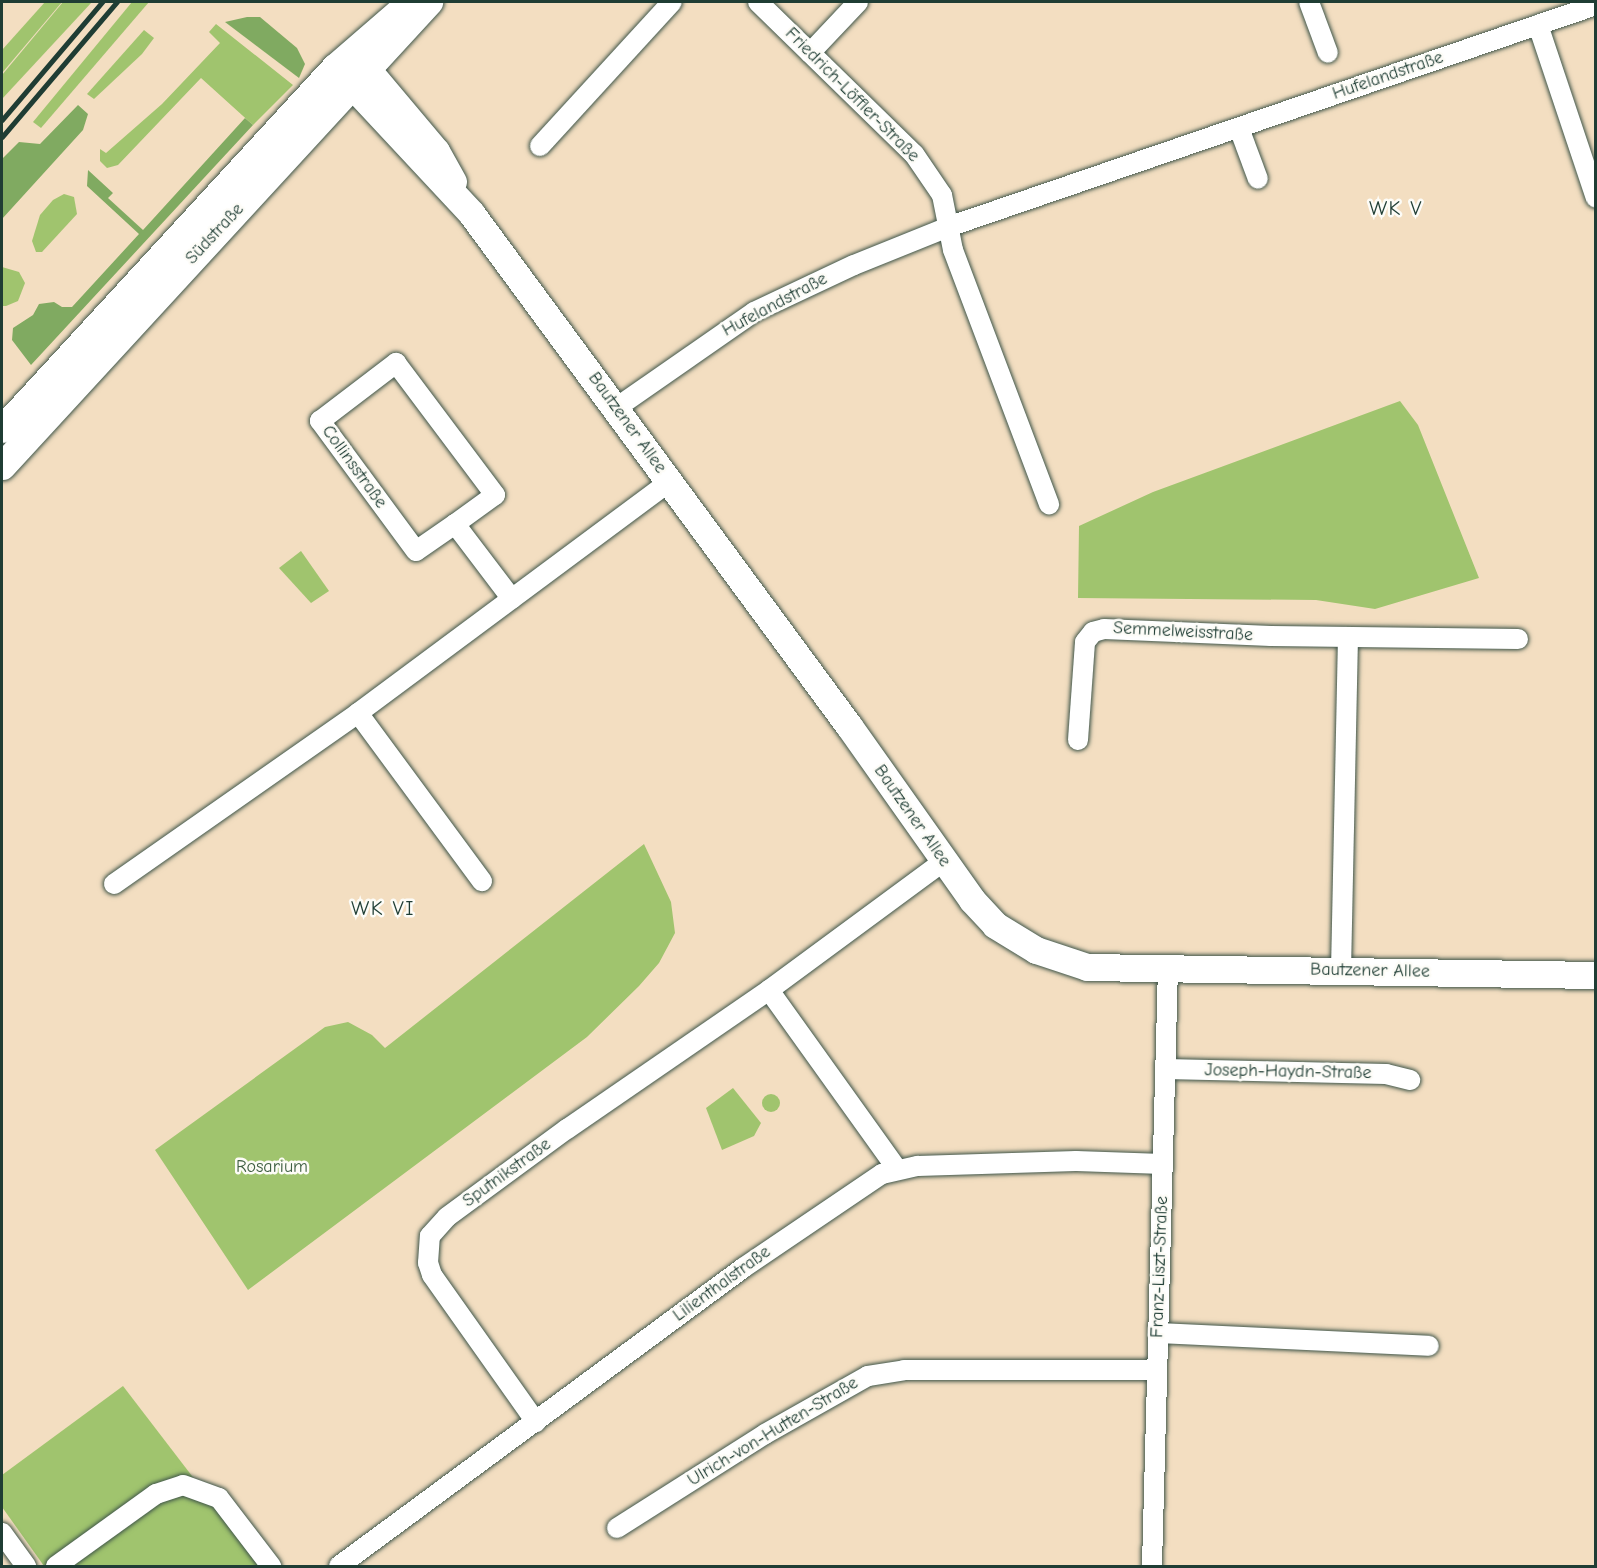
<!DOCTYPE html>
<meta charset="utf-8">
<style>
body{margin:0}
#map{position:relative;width:1597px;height:1568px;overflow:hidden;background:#f3dec1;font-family:"Comic Neue",sans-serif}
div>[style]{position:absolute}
.green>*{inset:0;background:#a0c46e}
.round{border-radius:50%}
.forest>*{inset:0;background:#80aa61}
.roads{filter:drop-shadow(0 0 2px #3f5549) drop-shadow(0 0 2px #3f5549)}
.street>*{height:20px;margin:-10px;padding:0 10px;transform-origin:10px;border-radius:10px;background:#fff}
.secondary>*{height:27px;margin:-13.5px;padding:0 13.5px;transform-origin:13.5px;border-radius:13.5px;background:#fff}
.rail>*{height:4.5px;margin:-2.25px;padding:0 2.25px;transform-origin:2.25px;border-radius:2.25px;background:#1f3d34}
span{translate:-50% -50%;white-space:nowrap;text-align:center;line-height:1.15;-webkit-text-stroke:5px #fdfcf7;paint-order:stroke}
.street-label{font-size:18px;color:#1f3d34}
.park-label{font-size:18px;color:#3f5f42}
.quarter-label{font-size:21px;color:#1f3d34;letter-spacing:1.5px}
.frame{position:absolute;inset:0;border:3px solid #1f3d34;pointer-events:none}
</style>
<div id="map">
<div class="green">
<i style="clip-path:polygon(45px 2px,62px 2px,2px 73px,2px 50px)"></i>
<i style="clip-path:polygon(63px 2px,92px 2px,2px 99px,2px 75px)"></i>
<i style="clip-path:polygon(132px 2px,149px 2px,41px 128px,33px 122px)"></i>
<i style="clip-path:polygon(216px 24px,293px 85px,253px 125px,201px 78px,118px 165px,107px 168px,100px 161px,100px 149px,106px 153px,162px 104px,220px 43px,209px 32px)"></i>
<i style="clip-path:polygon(144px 30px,154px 38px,142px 54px,94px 99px,87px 94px)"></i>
<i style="clip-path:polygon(64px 194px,74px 197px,77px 214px,42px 252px,36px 252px,32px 241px,40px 215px,53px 200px)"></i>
<i style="clip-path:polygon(2px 267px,19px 272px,25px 283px,18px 301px,6px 306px,2px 306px)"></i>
<i style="clip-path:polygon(1400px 401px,1418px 425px,1479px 578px,1375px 609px,1316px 600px,1078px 598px,1079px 526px,1153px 492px)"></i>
<i style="clip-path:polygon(301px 551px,329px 591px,311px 603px,279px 568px)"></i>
<i style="clip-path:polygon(644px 844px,671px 902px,675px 933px,659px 963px,639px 986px,587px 1037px,248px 1290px,155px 1150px,325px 1027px,348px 1022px,372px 1035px,385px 1048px)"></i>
<i style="clip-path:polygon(733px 1088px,761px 1123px,754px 1136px,722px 1150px,706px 1108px)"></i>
<i class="round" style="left:762px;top:1094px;width:18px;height:18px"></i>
<i style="clip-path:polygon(123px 1386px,261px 1566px,44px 1566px,2px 1507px,2px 1475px)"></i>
</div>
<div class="forest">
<i style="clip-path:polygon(247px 17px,260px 17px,297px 48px,305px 64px,299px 78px,225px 22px)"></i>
<i style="clip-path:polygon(78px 105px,88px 114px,83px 130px,2px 219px,2px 159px,19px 142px,40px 144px)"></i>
<i style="clip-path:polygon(245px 118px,253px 125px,31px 365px,12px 340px,13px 328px,33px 315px,39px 304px,54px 302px,62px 307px,72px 307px,139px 234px,87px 186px,88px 170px,113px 193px,108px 198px,143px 230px)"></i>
</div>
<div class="roads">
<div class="street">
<i style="left:758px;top:2px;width:218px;rotate:44.3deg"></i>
<i style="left:914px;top:154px;width:50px;rotate:55.7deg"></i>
<i style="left:942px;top:195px;width:56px;rotate:78.7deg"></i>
<i style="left:953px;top:250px;width:272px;rotate:69.3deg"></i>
<i style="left:1309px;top:2px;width:54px;rotate:69.6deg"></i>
<i style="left:1538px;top:25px;width:182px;rotate:71.5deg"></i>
<i style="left:810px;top:53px;width:70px;rotate:-46.7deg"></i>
<i style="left:1239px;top:128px;width:54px;rotate:69.6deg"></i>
<i style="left:540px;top:146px;width:195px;rotate:-47.5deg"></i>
<i style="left:616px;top:408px;width:168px;rotate:-34.8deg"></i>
<i style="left:754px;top:312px;width:110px;rotate:-25.2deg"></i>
<i style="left:854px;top:265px;width:101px;rotate:-22deg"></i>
<i style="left:948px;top:227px;width:685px;rotate:-18.91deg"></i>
<i style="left:455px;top:524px;width:47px;rotate:145.3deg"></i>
<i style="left:416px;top:551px;width:162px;rotate:-126.4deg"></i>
<i style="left:320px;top:421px;width:96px;rotate:-37.3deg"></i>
<i style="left:396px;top:363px;width:165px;rotate:53.1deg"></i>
<i style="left:495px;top:495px;width:49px;rotate:144.1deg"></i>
<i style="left:455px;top:524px;width:94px;rotate:52.8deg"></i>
<i style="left:358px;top:713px;width:209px;rotate:53.6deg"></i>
<i style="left:1078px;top:740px;width:98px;rotate:-85.9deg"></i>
<i style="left:1085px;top:642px;width:13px;rotate:-51deg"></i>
<i style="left:1093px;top:632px;width:11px;rotate:-15deg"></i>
<i style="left:1104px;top:629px;width:167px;rotate:2.4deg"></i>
<i style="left:1271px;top:636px;width:247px;rotate:0.7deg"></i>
<i style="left:114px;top:884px;width:298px;rotate:-35deg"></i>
<i style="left:358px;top:713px;width:387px;rotate:-36.6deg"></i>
<i style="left:1341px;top:971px;width:334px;rotate:-88.8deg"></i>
<i style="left:1165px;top:1069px;width:221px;rotate:1.3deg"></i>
<i style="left:1386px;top:1074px;width:25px;rotate:14deg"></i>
<i style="left:897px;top:1169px;width:220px;rotate:-125.6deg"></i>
<i style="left:769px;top:990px;width:217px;rotate:-36.4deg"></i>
<i style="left:1158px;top:1333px;width:271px;rotate:2.7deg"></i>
<i style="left:536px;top:1422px;width:180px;rotate:-125.3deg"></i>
<i style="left:432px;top:1275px;width:13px;rotate:-108deg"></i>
<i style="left:428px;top:1263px;width:27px;rotate:-86deg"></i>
<i style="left:430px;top:1236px;width:25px;rotate:-48deg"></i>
<i style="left:447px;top:1217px;width:149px;rotate:-36.3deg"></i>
<i style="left:567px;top:1129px;width:245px;rotate:-34.5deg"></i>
<i style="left:617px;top:1528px;width:175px;rotate:-32.4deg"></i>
<i style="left:765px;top:1434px;width:118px;rotate:-29.4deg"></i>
<i style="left:868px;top:1376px;width:36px;rotate:-9deg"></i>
<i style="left:904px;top:1370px;width:253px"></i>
<i style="left:2px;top:1533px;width:41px;rotate:54deg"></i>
<i style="left:56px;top:1566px;width:123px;rotate:-35.8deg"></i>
<i style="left:156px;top:1494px;width:28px;rotate:-18deg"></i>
<i style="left:183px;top:1485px;width:38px;rotate:20deg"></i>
<i style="left:219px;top:1498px;width:86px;rotate:52.6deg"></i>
<i style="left:339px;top:1566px;width:502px;rotate:-36.41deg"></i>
<i style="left:743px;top:1268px;width:168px;rotate:-34.1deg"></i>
<i style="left:882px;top:1174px;width:37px;rotate:-13deg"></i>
<i style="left:918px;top:1166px;width:158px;rotate:-1.8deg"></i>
<i style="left:1076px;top:1161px;width:87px;rotate:2deg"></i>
<i style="left:1152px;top:1566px;width:599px;rotate:-88.47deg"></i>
</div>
<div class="secondary">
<i style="left:356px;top:56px;width:124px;rotate:49.9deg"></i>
<i style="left:436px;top:151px;width:35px;rotate:61deg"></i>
<i style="left:335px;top:67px;width:200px;rotate:47deg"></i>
<i style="left:471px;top:213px;width:637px;rotate:53.62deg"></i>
<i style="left:849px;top:726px;width:213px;rotate:54.7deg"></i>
<i style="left:972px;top:900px;width:34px;rotate:47deg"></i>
<i style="left:995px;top:925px;width:48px;rotate:31.4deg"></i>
<i style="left:1036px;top:950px;width:54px;rotate:18.4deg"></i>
<i style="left:1087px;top:967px;width:509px;rotate:0.9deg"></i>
<i style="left:2px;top:429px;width:492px;rotate:-47.4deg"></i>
<i style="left:335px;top:67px;width:99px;rotate:-40.9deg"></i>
<i style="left:2px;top:466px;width:631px;rotate:-47.38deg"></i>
</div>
</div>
<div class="rail">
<i style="left:2px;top:120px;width:155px;rotate:-49.7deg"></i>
<i style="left:2px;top:137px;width:177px;rotate:-49.6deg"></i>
</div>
<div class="street-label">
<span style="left:1388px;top:76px;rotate:-19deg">Hufelandstraße</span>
<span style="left:852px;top:95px;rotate:45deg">Friedrich-Löffler-Straße</span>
<span style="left:215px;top:234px;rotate:-47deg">Südstraße</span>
<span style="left:775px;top:305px;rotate:-28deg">Hufelandstraße</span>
<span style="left:627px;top:423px;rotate:54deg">Bautzener Allee</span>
<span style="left:354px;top:467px;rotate:54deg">Collinsstraße</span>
<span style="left:1183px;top:632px;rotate:3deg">Semmelweisstraße</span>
<span style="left:912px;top:816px;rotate:55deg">Bautzener Allee</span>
<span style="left:1370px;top:971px;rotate:1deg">Bautzener Allee</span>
<span style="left:1288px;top:1072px;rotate:1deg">Joseph-Haydn-Straße</span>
<span style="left:507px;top:1173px;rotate:-36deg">Sputnikstraße</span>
<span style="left:1160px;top:1267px;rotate:-88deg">Franz-Liszt-Straße</span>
<span style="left:722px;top:1284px;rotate:-36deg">Lilienthalstraße</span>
<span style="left:773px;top:1432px;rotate:-31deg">Ulrich-von-Hutten-Straße</span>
</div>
<div class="park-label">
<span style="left:272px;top:1167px">Rosarium</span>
</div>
<div class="quarter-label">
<span style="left:1396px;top:208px">WK V</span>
<span style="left:383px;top:908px">WK VI</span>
</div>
<div class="frame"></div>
</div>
